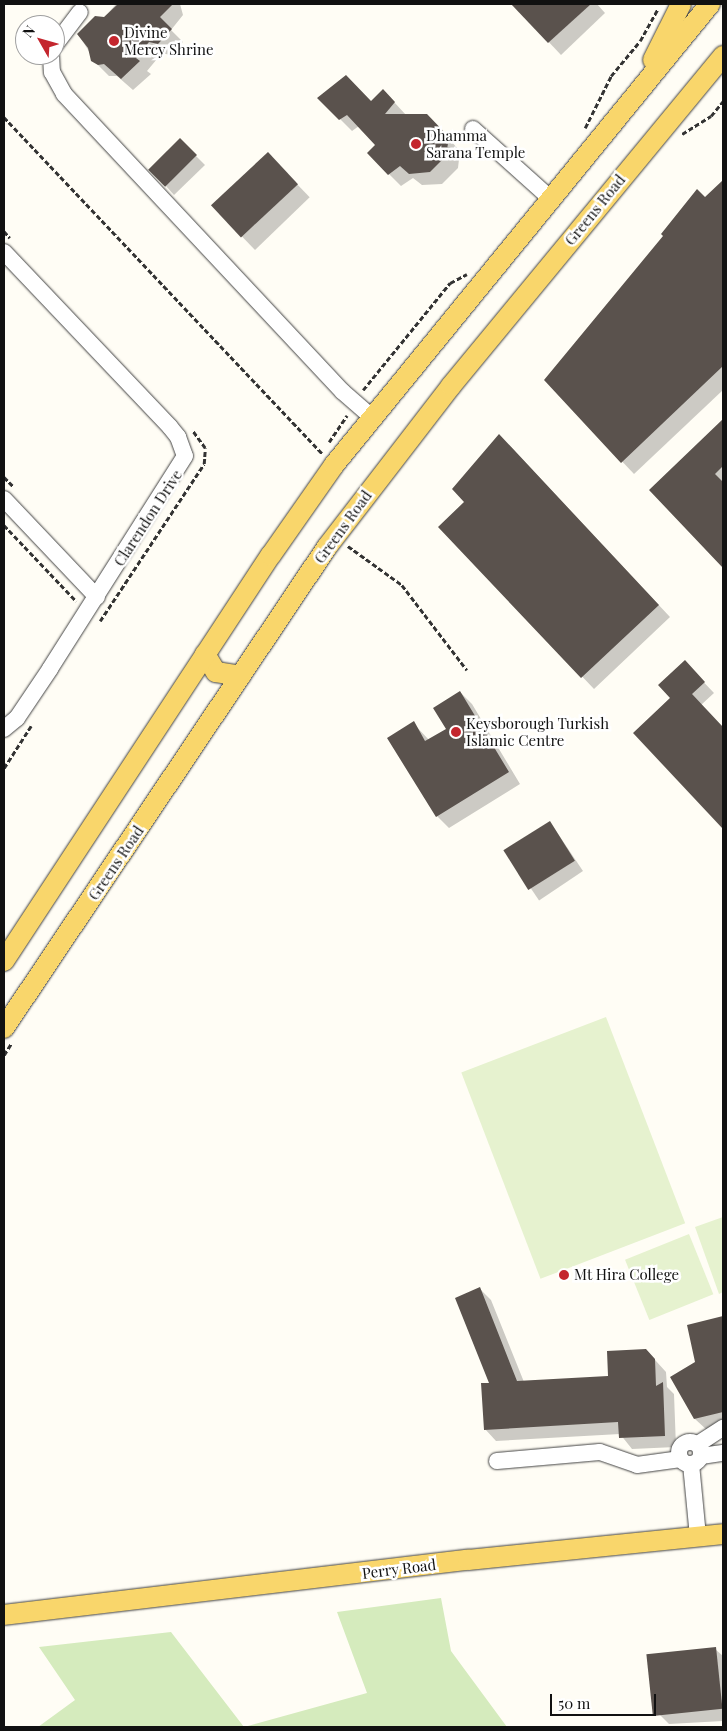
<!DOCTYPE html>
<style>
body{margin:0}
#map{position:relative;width:727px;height:1731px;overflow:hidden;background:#fffdf5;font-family:"Playfair Display",serif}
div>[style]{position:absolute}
.green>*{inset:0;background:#d5ebbd}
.pitch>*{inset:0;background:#e6f2cf;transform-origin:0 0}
.shadow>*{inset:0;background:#0003;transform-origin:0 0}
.building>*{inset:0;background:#5a524d;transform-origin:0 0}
.path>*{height:2.5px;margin-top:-1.25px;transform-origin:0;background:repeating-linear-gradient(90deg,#333 0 5px,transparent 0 7.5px)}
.roads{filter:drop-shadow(0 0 1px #444) drop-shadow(0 0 1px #444)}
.minor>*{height:16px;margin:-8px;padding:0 8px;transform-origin:8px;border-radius:8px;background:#fff}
.minor>.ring{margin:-8px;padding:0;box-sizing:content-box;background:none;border:16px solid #fff;border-radius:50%}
.major>*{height:20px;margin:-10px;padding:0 10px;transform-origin:10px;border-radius:10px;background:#f9d66b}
.dots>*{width:14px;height:14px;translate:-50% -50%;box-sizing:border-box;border:2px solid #fff;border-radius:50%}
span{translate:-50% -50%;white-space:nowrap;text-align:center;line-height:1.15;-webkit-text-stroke:5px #fff;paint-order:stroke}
.poi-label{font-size:15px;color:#111}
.left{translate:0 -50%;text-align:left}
.street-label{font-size:15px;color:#111}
.frame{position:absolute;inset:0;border:5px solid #111;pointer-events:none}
.north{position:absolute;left:15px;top:15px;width:50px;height:50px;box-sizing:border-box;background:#fff;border:1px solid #a0a0a0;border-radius:50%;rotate:308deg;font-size:14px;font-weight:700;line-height:20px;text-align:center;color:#111}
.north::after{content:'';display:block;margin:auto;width:18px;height:22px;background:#c4262e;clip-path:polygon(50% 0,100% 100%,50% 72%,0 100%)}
.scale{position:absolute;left:550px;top:1694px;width:106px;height:22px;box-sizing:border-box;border:2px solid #111;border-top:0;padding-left:6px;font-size:15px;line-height:18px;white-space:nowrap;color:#111;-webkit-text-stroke:4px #fff;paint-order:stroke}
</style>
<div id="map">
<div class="green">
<i style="clip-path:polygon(441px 1598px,451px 1651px,507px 1727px,38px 1727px,75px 1700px,39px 1647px,171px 1632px,244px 1727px,367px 1693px,337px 1612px)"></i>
</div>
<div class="pitch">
<i style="left:606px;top:1017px;width:221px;height:155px;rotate:69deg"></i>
<i style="clip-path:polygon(723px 1217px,723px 1292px,719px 1294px,695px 1227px)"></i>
<i style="left:689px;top:1234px;width:65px;height:69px;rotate:68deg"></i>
</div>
<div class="shadow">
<i style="clip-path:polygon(116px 4px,180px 4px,183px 15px,171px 30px,183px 42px,170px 55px,162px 53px,147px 71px,151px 74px,133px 90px,117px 76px,109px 76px,97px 64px,78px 34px,104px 18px)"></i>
<i style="clip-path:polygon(513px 4px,597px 4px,605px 13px,561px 55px)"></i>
<i style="clip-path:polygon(383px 90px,406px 115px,439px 128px,460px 151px,458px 168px,442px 184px,422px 185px,413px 178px,401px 186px,389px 174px,376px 145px,359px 126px,352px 131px,319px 98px,371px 102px)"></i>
<i style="clip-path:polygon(180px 140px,205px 165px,174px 195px,166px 186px)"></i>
<i style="left:268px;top:154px;width:60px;height:76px;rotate:46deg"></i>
<i style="clip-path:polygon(723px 182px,723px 390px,634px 474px,545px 380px)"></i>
<i style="clip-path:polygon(723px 421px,723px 566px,651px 490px)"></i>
<i style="clip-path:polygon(511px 447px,670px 617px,594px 689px,440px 527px,466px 503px)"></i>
<i style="clip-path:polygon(695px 673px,714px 693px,701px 705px,723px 729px,723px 828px,635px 733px)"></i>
<i style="clip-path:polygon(460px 692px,472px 704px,520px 784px,449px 828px,437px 816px,413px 723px,429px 740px,447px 729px)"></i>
<i style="left:550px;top:822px;width:59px;height:53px;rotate:56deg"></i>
<i style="clip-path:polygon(480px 1289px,491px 1300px,524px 1382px,610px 1377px,646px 1350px,666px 1372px,667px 1387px,674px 1394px,676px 1447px,632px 1449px,620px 1434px,496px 1441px,485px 1429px,491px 1384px)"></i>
<i style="clip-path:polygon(723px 1317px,723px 1427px,708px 1431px,695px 1419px,696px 1362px,688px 1326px)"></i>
<i style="clip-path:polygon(715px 1649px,723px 1656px,723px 1721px,669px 1724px,657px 1712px)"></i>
</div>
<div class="building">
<i style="clip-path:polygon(118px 4px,173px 4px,160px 17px,172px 29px,158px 44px,149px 42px,136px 58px,140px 61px,121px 79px,104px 64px,98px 65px,91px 61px,88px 48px,77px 34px,95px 16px,104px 17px)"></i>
<i style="clip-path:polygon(511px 4px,591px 4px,548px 43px)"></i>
<i style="clip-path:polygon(346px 75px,371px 101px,383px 89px,395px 102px,385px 114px,427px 114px,449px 137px,446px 156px,430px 172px,409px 174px,400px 166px,388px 175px,367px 153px,375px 145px,347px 115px,339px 120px,317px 98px)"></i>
<i style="left:180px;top:138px;width:24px;height:45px;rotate:45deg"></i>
<i style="left:268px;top:152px;width:44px;height:78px;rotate:47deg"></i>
<i style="clip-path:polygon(723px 180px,723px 366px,621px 463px,544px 380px,663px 236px,661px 234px,697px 189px,705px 197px)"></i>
<i style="clip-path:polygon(723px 419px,723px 466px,715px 474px,723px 482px,723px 568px,649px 490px)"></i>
<i style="clip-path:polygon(499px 434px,659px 605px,581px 678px,438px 527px,464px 502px,452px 489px)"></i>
<i style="clip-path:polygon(685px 660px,705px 682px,692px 694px,723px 727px,723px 829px,633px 733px,670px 698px,658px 685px)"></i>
<i style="clip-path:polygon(460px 691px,509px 772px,436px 817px,387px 738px,414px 721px,425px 741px,446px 729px,433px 708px)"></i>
<i style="left:550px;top:821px;width:47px;height:55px;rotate:58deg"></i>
<i style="clip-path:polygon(480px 1287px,517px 1381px,608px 1376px,607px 1351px,646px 1349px,655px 1359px,656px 1386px,663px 1382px,665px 1436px,619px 1438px,618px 1422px,484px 1430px,481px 1383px,489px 1383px,455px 1298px)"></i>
<i style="clip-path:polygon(723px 1316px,723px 1412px,694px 1419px,670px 1377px,695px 1362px,687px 1325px)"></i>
<i style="left:716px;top:1647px;width:62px;height:70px;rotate:84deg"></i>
</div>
<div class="path">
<i style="left:4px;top:117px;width:463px;rotate:46.6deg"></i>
<i style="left:585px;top:128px;width:58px;rotate:-63.4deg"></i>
<i style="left:611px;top:76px;width:45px;rotate:-50.4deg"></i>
<i style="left:640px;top:41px;width:37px;rotate:-61deg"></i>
<i style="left:682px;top:134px;width:34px;rotate:-32deg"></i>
<i style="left:711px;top:116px;width:19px;rotate:-51deg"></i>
<i style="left:4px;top:231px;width:9px;rotate:49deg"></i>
<i style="left:363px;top:390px;width:138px;rotate:-50.9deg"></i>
<i style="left:450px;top:283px;width:19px;rotate:-28deg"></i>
<i style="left:329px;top:442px;width:32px;rotate:-56deg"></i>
<i style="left:4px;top:477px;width:13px;rotate:45deg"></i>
<i style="left:4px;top:525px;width:105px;rotate:46.5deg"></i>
<i style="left:348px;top:546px;width:67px;rotate:35.8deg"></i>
<i style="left:402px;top:585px;width:107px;rotate:52.6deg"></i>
<i style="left:100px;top:621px;width:188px;rotate:-56.5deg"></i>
<i style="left:204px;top:464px;width:16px;rotate:-86deg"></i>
<i style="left:205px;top:448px;width:22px;rotate:-126deg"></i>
<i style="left:4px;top:768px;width:50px;rotate:-57.3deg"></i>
<i style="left:4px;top:1055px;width:13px;rotate:-58deg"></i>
</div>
<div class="roads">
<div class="minor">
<i style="left:55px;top:45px;width:41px;rotate:-52.9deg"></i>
<i style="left:51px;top:55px;width:17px;rotate:87deg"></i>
<i style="left:52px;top:72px;width:25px;rotate:61deg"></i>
<i style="left:64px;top:94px;width:408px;rotate:46.9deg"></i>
<i style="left:343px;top:392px;width:38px;rotate:41deg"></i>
<i style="left:473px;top:129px;width:103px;rotate:41.9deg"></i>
<i style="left:4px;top:252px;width:241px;rotate:46.5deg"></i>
<i style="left:170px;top:427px;width:13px;rotate:51deg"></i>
<i style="left:178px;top:437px;width:20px;rotate:70deg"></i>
<i style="left:185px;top:456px;width:252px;rotate:122.4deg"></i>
<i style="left:50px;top:669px;width:59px;rotate:124deg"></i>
<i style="left:17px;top:718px;width:17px;rotate:140deg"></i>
<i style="left:4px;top:499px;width:135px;rotate:46.5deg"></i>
<i class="ring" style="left:679px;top:1442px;width:6px;height:6px"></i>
<i style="left:698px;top:1444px;width:30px;rotate:-33deg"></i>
<i style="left:701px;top:1456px;width:22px;rotate:-8deg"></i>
<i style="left:497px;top:1461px;width:103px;rotate:-5deg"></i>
<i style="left:600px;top:1452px;width:39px;rotate:19deg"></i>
<i style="left:637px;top:1465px;width:44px;rotate:-7.8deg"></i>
<i style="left:691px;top:1464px;width:73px;rotate:84.5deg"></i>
</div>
<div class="major">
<i style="left:653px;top:60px;width:63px;rotate:-63.4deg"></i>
<i style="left:205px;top:654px;width:21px;rotate:59deg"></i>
<i style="left:216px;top:672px;width:25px;rotate:9deg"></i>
<i style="left:4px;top:961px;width:486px;rotate:-56.7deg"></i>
<i style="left:271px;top:555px;width:110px;rotate:-55deg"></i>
<i style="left:334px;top:465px;width:595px;rotate:-50.8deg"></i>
<i style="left:4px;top:1028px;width:579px;rotate:-56.12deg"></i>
<i style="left:327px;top:547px;width:203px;rotate:-52.4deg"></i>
<i style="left:451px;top:386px;width:428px;rotate:-50.5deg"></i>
<i style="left:4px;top:1615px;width:467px;rotate:-6.8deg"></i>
<i style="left:468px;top:1560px;width:256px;rotate:-5.8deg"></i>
</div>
</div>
<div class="dots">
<i style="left:114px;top:41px;background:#c4262e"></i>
<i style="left:416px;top:144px;background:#c4262e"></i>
<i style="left:456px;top:732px;background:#c4262e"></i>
<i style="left:564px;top:1275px;background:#c4262e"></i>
</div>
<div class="poi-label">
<span class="left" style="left:124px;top:41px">Divine<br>Mercy Shrine</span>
<span class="left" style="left:426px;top:144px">Dhamma<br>Sarana Temple</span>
<span class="left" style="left:466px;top:732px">Keysborough Turkish<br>Islamic Centre</span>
<span class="left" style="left:574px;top:1275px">Mt Hira College</span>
</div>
<div class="street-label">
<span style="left:595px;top:210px;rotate:-51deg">Greens Road</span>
<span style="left:148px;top:518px;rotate:-57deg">Clarendon Drive</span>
<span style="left:343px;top:527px;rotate:-54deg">Greens Road</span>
<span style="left:116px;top:863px;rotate:-56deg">Greens Road</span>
<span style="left:399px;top:1569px;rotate:-7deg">Perry Road</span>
</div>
<div class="frame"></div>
<div class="north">N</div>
<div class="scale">50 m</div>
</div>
